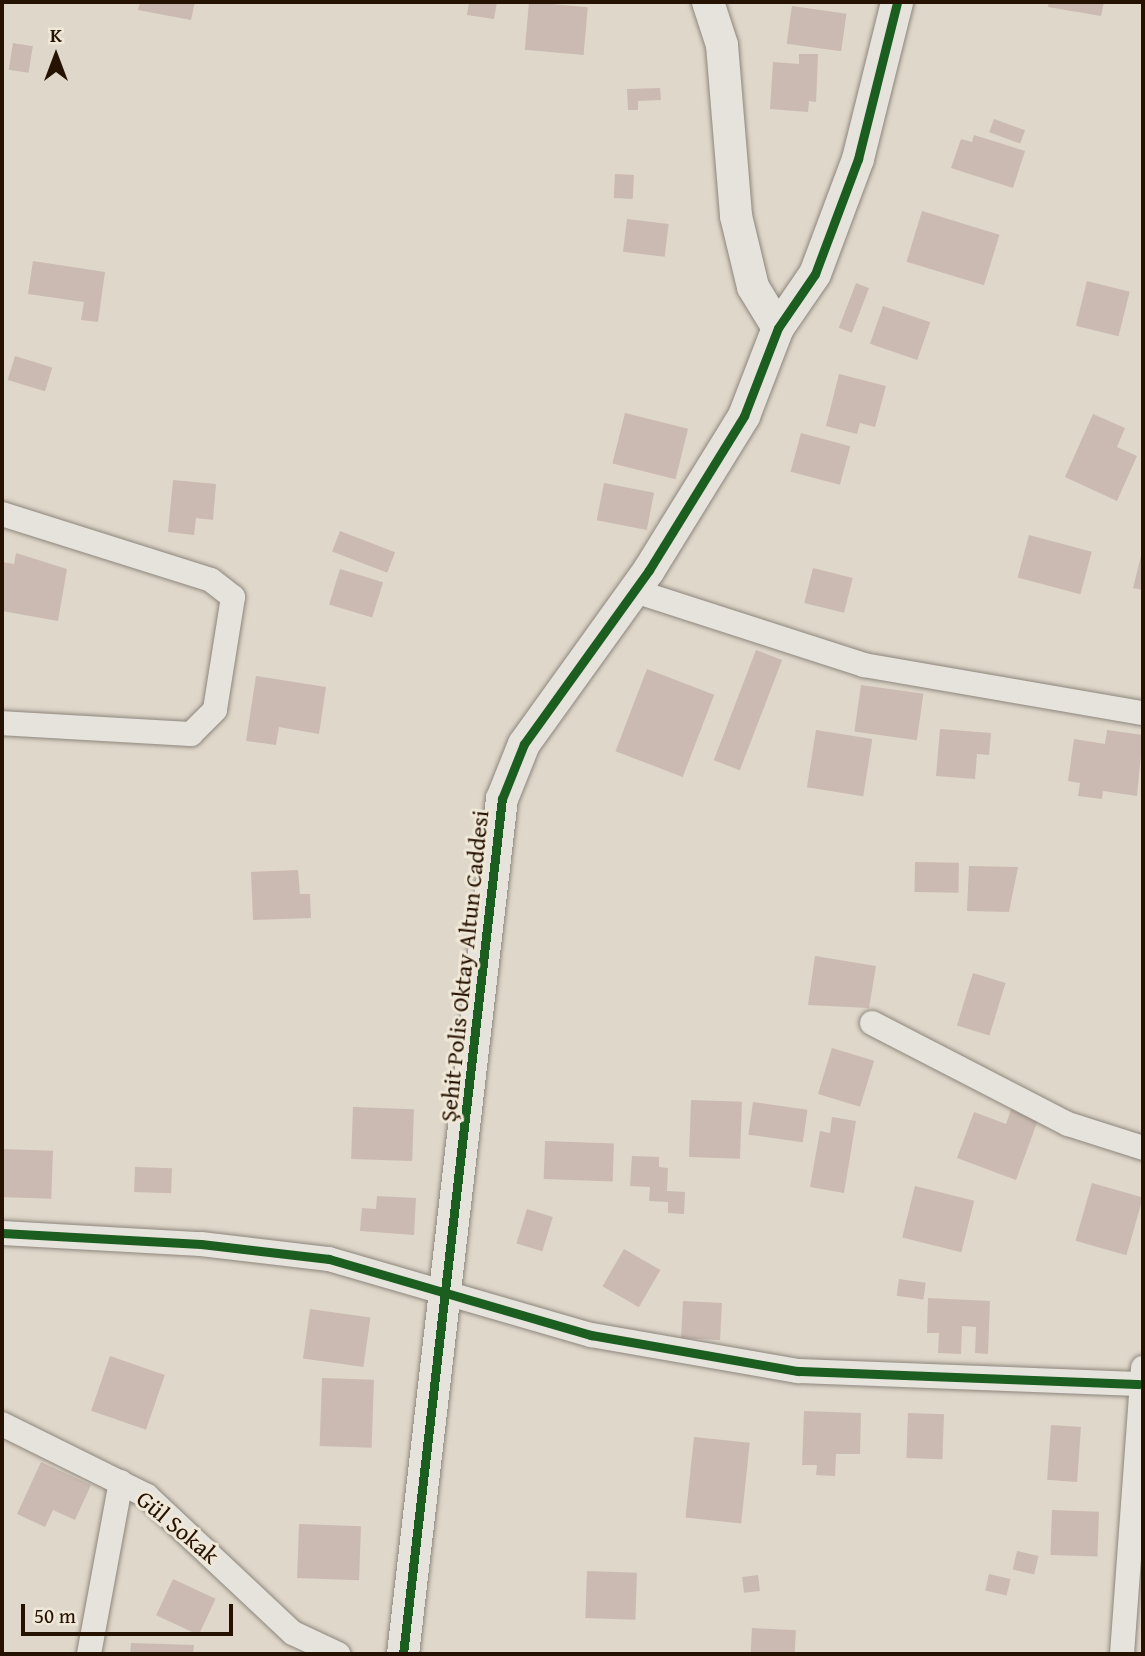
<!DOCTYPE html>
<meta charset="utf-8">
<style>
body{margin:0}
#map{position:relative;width:1145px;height:1656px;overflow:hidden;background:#dfd7ca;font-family:"Gentium Book Plus",serif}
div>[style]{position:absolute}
.building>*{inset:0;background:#cbbab1;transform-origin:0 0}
.roads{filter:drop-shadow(0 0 2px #8d867c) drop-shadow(0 0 2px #8d867c)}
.minor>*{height:24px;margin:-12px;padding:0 12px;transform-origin:12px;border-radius:12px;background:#e6e2dc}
.tertiary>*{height:32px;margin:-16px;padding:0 16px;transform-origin:16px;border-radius:16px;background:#e6e2dc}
.cycleway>*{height:9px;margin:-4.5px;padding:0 4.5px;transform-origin:4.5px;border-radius:4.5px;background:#1b5e20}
span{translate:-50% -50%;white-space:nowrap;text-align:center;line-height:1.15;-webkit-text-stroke:6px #efe7d7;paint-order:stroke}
.street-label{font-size:24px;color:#261200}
.frame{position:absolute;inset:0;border:4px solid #261200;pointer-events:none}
.north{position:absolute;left:21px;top:21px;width:70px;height:70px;-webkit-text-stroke:5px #efe7d7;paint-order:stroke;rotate:0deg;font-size:19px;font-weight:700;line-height:28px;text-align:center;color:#261200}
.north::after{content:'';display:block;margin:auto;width:24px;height:32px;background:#261200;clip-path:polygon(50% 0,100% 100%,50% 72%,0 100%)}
.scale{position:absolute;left:21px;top:1604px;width:212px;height:32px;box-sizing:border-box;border:4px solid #261200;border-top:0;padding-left:9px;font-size:21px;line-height:24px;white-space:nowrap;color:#261200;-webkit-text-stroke:5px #efe7d7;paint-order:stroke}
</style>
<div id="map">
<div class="building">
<i style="clip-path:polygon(140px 2px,195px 2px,191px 20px,138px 10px)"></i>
<i style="clip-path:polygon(469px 2px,497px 2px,494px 19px,467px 15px)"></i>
<i style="left:529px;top:2px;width:59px;height:48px;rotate:5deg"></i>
<i style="clip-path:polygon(1049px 2px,1104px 2px,1101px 16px,1048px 7px)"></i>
<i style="left:792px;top:6px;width:55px;height:38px;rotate:8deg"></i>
<i style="left:13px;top:43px;width:20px;height:27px;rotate:9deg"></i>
<i style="clip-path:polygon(799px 54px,818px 54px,816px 102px,809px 101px,808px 112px,770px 109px,773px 62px,799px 64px)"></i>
<i style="clip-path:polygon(660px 88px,661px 100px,638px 101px,638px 110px,628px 110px,627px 89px)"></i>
<i style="left:994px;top:119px;width:33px;height:14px;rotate:20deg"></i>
<i style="clip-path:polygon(974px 135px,1025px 151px,1013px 188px,951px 168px,961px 139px,972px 142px)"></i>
<i style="left:615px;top:174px;width:19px;height:24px;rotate:3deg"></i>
<i style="left:922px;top:211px;width:81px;height:53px;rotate:17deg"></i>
<i style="left:627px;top:219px;width:42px;height:33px;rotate:7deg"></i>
<i style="clip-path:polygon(33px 261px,105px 272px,98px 322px,81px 320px,84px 302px,28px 294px)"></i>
<i style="left:1087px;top:281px;width:44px;height:46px;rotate:14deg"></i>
<i style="left:856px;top:283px;width:14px;height:48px;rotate:21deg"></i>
<i style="left:883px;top:306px;width:50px;height:40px;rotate:19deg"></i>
<i style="left:15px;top:356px;width:39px;height:25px;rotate:17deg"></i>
<i style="clip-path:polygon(839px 374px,886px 386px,875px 427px,860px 423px,857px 434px,826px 426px)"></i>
<i style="left:625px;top:413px;width:65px;height:52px;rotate:14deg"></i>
<i style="clip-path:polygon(1093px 414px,1125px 428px,1117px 447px,1137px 456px,1117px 501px,1065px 477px)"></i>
<i style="left:801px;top:433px;width:51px;height:40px;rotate:15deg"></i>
<i style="clip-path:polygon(173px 480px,216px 484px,213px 520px,196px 518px,194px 535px,168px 532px)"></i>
<i style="left:604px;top:483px;width:51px;height:38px;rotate:11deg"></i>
<i style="left:340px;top:531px;width:59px;height:22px;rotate:21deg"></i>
<i style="left:1029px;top:535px;width:65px;height:44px;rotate:15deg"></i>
<i style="clip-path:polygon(1143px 548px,1143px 590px,1133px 588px)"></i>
<i style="clip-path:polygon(16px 553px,67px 569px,58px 621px,2px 611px,2px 562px,14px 564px)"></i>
<i style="left:813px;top:568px;width:41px;height:36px;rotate:14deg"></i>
<i style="left:340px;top:569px;width:45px;height:37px;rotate:17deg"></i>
<i style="left:756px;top:650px;width:28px;height:118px;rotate:21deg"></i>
<i style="left:647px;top:669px;width:72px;height:88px;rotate:21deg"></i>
<i style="clip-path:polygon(256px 676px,326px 687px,319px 734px,279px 727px,276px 745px,246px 741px)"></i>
<i style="left:861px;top:685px;width:63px;height:47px;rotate:8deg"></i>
<i style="clip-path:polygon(940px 729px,991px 733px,989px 755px,977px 754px,975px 779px,936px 776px)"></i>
<i style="left:816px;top:730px;width:57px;height:58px;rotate:9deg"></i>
<i style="clip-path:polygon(1107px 730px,1143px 735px,1137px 796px,1103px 791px,1102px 799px,1078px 796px,1080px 783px,1068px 781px,1074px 739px,1105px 744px)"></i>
<i style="left:915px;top:862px;width:44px;height:30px;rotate:1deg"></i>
<i style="clip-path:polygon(969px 866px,1018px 867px,1009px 912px,967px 911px)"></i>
<i style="clip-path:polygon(298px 870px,300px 894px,310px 894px,311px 918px,253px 920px,251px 872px)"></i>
<i style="clip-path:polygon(815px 956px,876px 966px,869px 1008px,808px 1005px)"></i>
<i style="left:973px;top:973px;width:34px;height:55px;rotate:17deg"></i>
<i style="left:832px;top:1048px;width:44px;height:48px;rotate:17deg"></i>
<i style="left:691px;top:1100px;width:51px;height:57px;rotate:2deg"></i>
<i style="left:753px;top:1102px;width:55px;height:33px;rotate:8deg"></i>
<i style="left:353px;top:1107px;width:61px;height:52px;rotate:2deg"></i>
<i style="clip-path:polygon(1012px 1107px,1039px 1117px,1016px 1180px,957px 1158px,974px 1112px,1006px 1124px)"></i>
<i style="clip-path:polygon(832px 1117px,856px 1121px,844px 1193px,810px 1187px,820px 1131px,830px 1133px)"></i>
<i style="left:545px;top:1141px;width:69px;height:38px;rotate:2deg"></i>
<i style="left:2px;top:1149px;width:51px;height:48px;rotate:2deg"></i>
<i style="clip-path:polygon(632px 1156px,659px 1157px,659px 1167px,668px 1168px,667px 1191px,685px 1192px,684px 1214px,668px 1213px,668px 1202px,649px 1201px,650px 1187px,630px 1186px)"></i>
<i style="left:135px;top:1167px;width:37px;height:25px;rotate:2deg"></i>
<i style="left:1092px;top:1183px;width:53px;height:60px;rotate:16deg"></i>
<i style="left:915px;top:1186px;width:61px;height:53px;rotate:14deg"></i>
<i style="clip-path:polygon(377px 1196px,416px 1198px,414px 1235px,360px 1231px,362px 1208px,376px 1209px)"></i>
<i style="left:527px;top:1209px;width:27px;height:36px;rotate:17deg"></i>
<i style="left:624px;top:1249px;width:42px;height:43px;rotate:30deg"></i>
<i style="left:899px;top:1279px;width:27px;height:17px;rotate:8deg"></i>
<i style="clip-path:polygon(928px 1298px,990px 1301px,988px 1354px,975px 1353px,976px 1327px,962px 1326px,961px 1354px,938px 1353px,939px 1333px,927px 1333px)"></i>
<i style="left:683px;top:1301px;width:39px;height:37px;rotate:3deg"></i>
<i style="left:310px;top:1309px;width:61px;height:50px;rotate:8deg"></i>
<i style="left:110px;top:1356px;width:58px;height:58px;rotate:19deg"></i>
<i style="left:322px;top:1378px;width:52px;height:68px;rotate:2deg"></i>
<i style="clip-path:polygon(804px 1411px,861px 1413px,860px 1454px,836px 1454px,835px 1476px,816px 1475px,817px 1465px,802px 1465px)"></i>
<i style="left:908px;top:1413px;width:36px;height:45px;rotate:2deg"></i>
<i style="left:1051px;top:1425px;width:30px;height:55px;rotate:4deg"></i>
<i style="left:694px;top:1437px;width:56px;height:81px;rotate:6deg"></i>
<i style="clip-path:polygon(41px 1462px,91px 1485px,75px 1520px,53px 1510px,45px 1527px,17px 1514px)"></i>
<i style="left:1052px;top:1510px;width:47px;height:45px;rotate:2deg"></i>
<i style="left:299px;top:1524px;width:62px;height:54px;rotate:2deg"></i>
<i style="left:1017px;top:1551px;width:22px;height:19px;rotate:13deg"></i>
<i style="left:587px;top:1571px;width:50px;height:47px;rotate:2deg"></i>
<i style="left:989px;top:1574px;width:22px;height:17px;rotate:13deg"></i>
<i style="left:758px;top:1575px;width:16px;height:16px;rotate:83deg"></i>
<i style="left:173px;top:1579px;width:47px;height:40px;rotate:25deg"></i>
<i style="left:752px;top:1628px;width:44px;height:26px;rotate:3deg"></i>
<i style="clip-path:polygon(131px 1643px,194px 1645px,193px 1654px,130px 1654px)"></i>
</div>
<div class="roads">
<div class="minor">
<i style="left:2px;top:514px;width:219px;rotate:17.5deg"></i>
<i style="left:211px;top:580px;width:28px;rotate:38deg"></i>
<i style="left:233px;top:597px;width:114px;rotate:99.1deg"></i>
<i style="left:215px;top:710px;width:34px;rotate:135deg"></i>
<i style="left:191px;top:734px;width:189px;rotate:-176.7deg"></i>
<i style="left:635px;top:591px;width:241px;rotate:17.9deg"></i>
<i style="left:864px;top:665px;width:283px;rotate:9.8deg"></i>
<i style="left:872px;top:1023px;width:220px;rotate:27.3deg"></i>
<i style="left:1068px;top:1124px;width:79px;rotate:17.7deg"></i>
<i style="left:2px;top:1233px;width:199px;rotate:3.2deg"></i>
<i style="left:201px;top:1244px;width:129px;rotate:6.7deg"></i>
<i style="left:329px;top:1259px;width:273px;rotate:16.2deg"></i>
<i style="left:591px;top:1335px;width:210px;rotate:9.9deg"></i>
<i style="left:798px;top:1371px;width:341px;rotate:2.2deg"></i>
<i style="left:2px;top:1424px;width:162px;rotate:26.4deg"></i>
<i style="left:147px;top:1496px;width:200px;rotate:43.2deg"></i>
<i style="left:293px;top:1633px;width:50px;rotate:25deg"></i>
<i style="left:89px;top:1654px;width:175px;rotate:-79.5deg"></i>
<i style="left:1122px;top:1654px;width:287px;rotate:-85.8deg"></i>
</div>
<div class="tertiary">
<i style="left:708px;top:2px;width:45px;rotate:72deg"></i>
<i style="left:722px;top:45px;width:172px;rotate:85.3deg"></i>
<i style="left:736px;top:216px;width:73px;rotate:76.5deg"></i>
<i style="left:753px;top:287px;width:48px;rotate:58.6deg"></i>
<i style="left:403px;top:1654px;width:861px;rotate:-83.4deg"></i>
<i style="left:502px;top:799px;width:59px;rotate:-68.2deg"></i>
<i style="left:524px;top:744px;width:214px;rotate:-54.3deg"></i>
<i style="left:649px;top:570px;width:181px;rotate:-58.3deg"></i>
<i style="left:744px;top:416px;width:94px;rotate:-68.9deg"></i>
<i style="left:778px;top:328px;width:65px;rotate:-55.6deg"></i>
<i style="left:815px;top:274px;width:123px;rotate:-69.5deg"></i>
<i style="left:858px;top:159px;width:162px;rotate:-76deg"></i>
</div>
</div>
<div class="cycleway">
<i style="left:2px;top:1233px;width:199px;rotate:3.2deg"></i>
<i style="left:201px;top:1244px;width:129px;rotate:6.7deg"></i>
<i style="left:329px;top:1259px;width:273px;rotate:16.2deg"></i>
<i style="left:591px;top:1335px;width:210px;rotate:9.9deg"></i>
<i style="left:798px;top:1371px;width:341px;rotate:2.2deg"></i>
<i style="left:403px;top:1654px;width:861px;rotate:-83.4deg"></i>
<i style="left:502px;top:799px;width:59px;rotate:-68.2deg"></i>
<i style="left:524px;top:744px;width:214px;rotate:-54.3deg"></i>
<i style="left:649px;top:570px;width:181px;rotate:-58.3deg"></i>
<i style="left:744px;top:416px;width:94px;rotate:-68.9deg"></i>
<i style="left:778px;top:328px;width:65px;rotate:-55.6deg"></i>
<i style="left:815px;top:274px;width:123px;rotate:-69.5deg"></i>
<i style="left:858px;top:159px;width:162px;rotate:-76deg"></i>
</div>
<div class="street-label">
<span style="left:464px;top:966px;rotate:-84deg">Şehit Polis Oktay Altun Caddesi</span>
<span style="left:178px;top:1527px;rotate:40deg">Gül Sokak</span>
</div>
<div class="frame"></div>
<div class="north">K</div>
<div class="scale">50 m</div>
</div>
